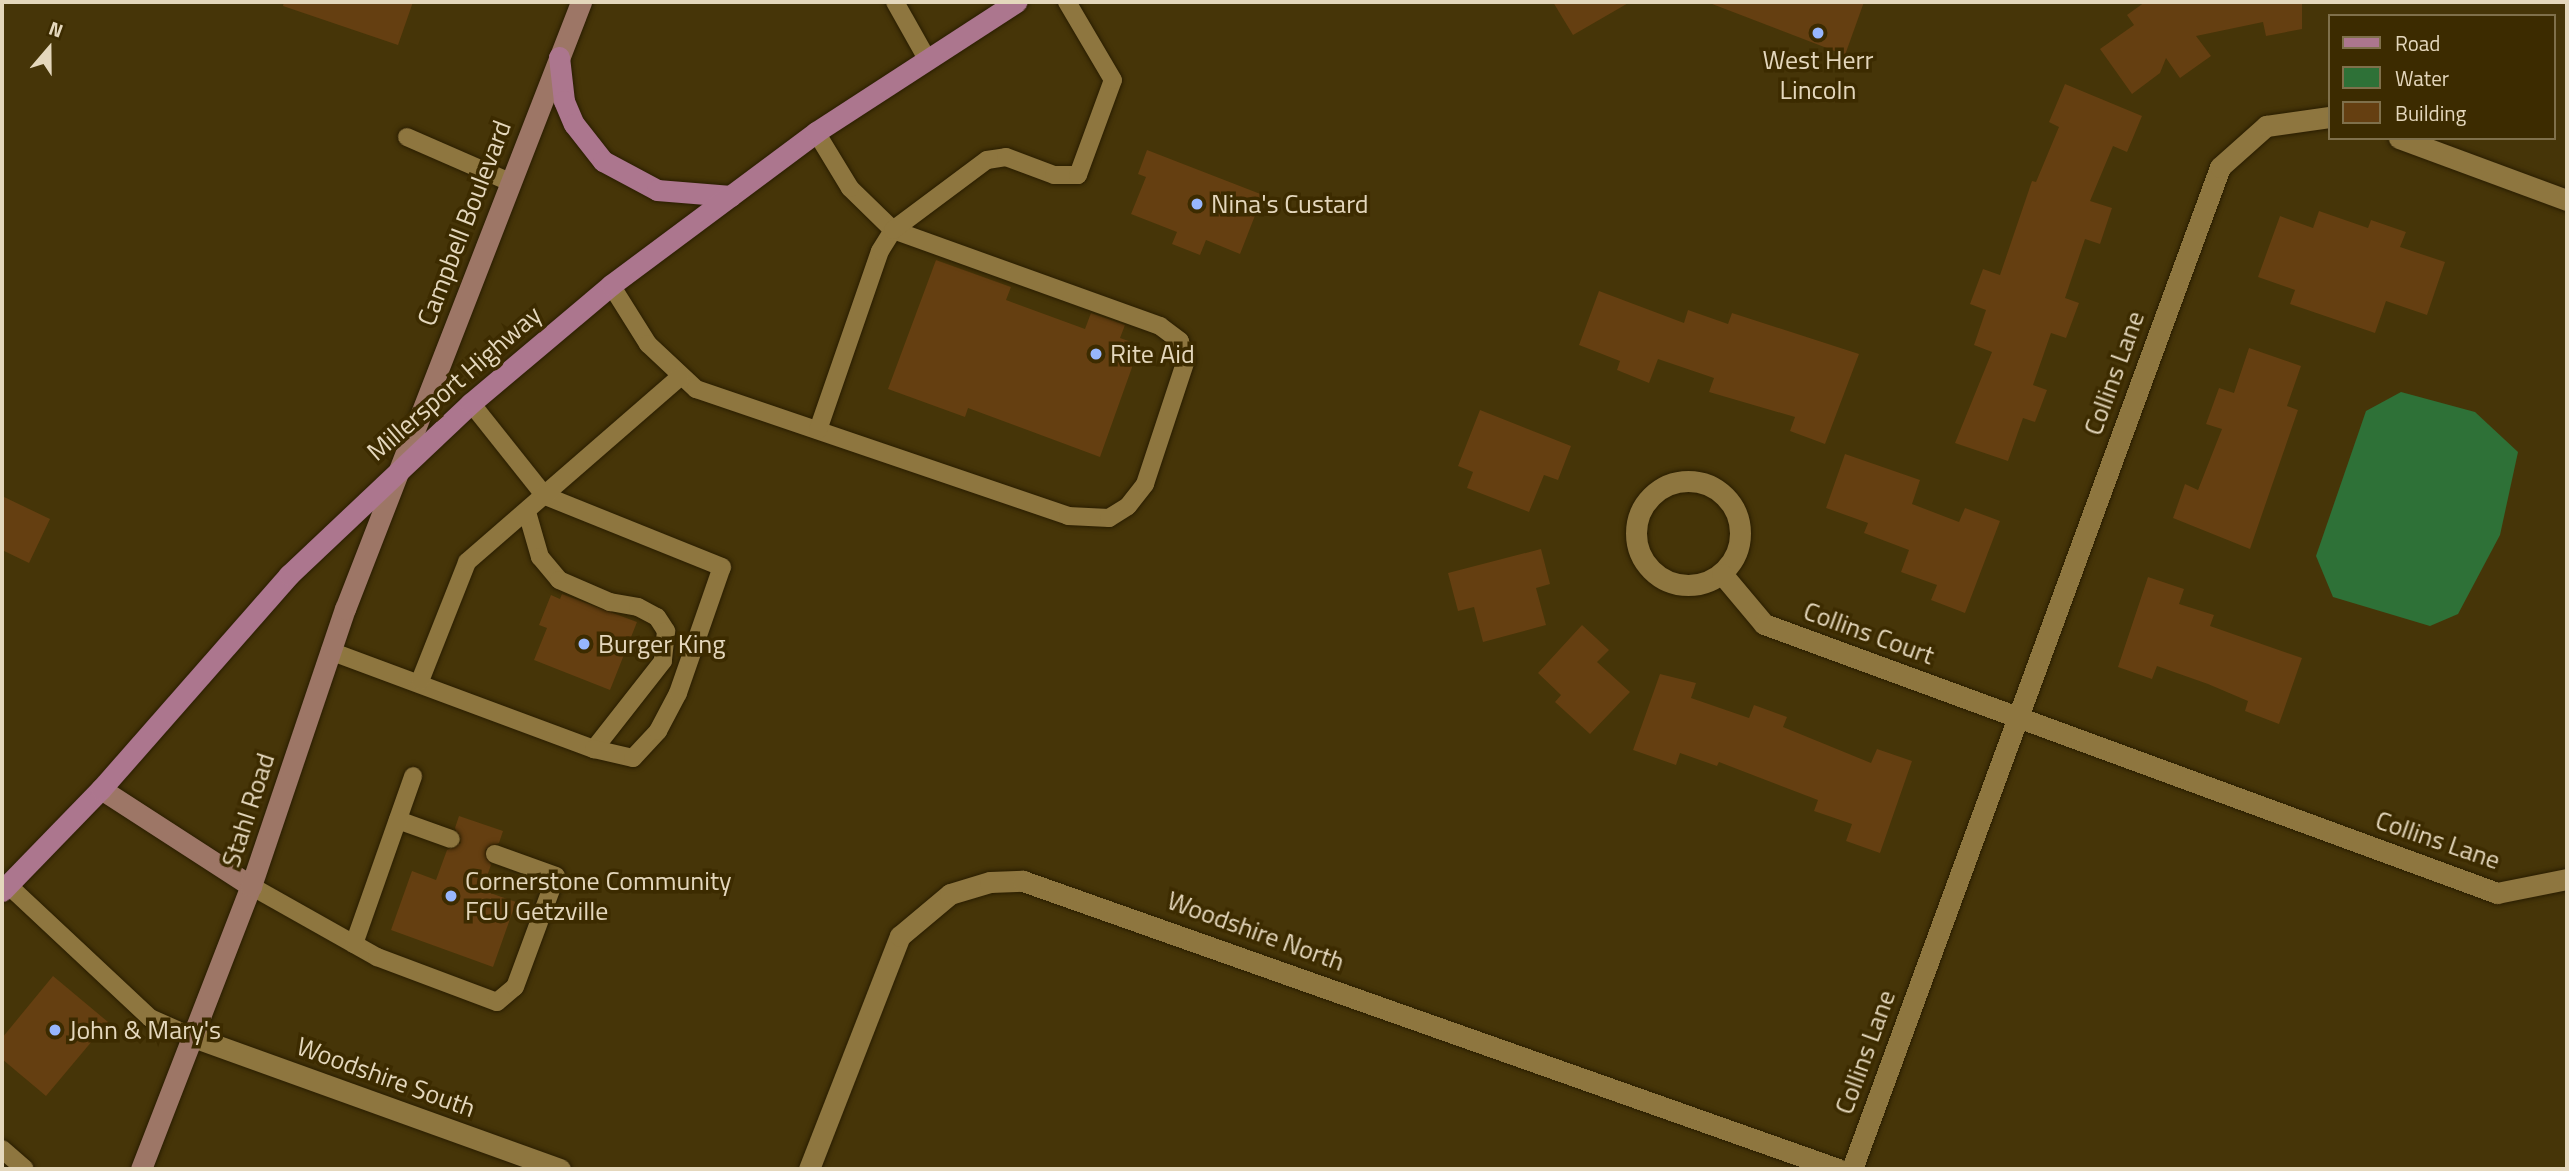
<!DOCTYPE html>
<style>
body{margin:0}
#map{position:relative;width:2569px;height:1171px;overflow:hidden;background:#463508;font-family:"Titillium Web",sans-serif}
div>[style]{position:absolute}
.water>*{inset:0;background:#2e7137}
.building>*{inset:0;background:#653f11}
.roads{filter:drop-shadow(0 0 2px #291d01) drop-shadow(0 0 2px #291d01)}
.lane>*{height:18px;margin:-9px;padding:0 9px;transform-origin:9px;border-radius:9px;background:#8e763f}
.street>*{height:21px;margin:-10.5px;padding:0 10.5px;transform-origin:10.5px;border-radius:10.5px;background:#8e763f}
.street>.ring{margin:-10.5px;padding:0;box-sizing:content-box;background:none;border:21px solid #8e763f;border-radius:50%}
.secondary>*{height:21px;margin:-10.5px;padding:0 10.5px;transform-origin:10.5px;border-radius:10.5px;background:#9d7666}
.primary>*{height:21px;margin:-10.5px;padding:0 10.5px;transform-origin:10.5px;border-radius:10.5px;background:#ac768e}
.dots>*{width:19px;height:19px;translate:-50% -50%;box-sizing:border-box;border:4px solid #3c2b00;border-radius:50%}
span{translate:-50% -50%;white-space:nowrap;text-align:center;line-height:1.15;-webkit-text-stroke:7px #3c2b00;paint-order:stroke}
.poi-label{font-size:26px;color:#e4d7bc}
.left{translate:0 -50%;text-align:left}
.street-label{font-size:26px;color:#e4d7bc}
.frame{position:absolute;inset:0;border:4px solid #e4d7bc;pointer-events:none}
.legend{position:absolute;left:2328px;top:14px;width:228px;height:126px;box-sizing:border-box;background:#3c2b00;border:2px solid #7f704b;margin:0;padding:9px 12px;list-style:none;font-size:21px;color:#e4d7bc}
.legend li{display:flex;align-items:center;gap:14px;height:35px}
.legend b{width:35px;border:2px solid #7f704b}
.north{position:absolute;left:14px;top:14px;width:70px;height:70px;-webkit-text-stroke:5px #3c2b00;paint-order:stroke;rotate:20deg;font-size:19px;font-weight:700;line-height:28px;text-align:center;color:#e4d7bc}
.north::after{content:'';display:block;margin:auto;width:24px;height:32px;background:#e4d7bc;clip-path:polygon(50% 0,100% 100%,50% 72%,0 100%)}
</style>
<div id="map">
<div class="water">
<i style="clip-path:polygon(2401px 392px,2475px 412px,2518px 452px,2500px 535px,2458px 614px,2430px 626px,2333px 597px,2316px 556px,2366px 411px)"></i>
</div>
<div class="building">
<i style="clip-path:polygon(284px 2px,413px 2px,398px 45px,283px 6px)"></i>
<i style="clip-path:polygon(1553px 2px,1630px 2px,1573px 35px)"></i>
<i style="clip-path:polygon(1707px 2px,1864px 2px,1845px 55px)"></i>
<i style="clip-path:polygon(2145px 2px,2302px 2px,2302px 29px,2266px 36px,2263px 22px,2196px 36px,2211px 56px,2180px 78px,2166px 58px,2160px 73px,2132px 94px,2100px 49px,2134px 25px,2127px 15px)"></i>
<i style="clip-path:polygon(2065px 84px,2142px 116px,2127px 152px,2113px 146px,2090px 201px,2112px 208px,2100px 244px,2085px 239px,2065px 298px,2079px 303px,2066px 338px,2051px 333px,2033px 385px,2047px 390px,2035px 422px,2023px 418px,2008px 461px,1955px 443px,1992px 352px,1974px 345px,1986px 310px,1970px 304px,1983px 269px,2000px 275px,2032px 181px,2036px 182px,2059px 127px,2049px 122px)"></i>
<i style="clip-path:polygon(1147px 150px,1263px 195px,1240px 254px,1206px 240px,1200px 255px,1172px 244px,1177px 232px,1131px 214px,1146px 177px,1138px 174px)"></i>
<i style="clip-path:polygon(2319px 211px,2368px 228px,2371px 220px,2406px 232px,2400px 247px,2445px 262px,2427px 315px,2386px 301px,2375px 333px,2290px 304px,2295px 290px,2258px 277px,2280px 216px,2313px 228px)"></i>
<i style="clip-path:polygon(936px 260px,1011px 287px,1006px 300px,1085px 329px,1091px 313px,1125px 325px,1120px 338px,1140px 345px,1100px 457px,968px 408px,965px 417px,888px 389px)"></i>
<i style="clip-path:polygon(1599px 291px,1684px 323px,1688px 310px,1728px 324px,1732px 313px,1859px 354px,1825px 444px,1790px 431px,1795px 417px,1709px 392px,1714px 378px,1658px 359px,1649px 383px,1617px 370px,1620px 361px,1579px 345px)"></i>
<i style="clip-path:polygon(2249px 348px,2301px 366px,2287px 406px,2298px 410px,2250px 549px,2173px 518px,2185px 484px,2198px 490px,2222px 429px,2206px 424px,2219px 388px,2234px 393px)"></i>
<i style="clip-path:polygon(1480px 410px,1571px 446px,1558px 480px,1544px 475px,1529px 512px,1467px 488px,1473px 472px,1458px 466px)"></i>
<i style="clip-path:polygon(1845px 454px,1920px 480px,1912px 504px,1959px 522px,1965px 508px,2000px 521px,1965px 613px,1931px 600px,1937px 585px,1901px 572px,1909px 550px,1864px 533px,1868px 523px,1826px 508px)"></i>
<i style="clip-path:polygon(2px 496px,50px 519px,29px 563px,2px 550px)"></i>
<i style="clip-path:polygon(1541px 549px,1550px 584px,1536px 588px,1546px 625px,1483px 642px,1474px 607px,1458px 611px,1448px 573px)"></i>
<i style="clip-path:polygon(2148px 577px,2184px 589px,2179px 604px,2214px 615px,2210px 626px,2302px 658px,2279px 724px,2245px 711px,2248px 701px,2208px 684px,2157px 666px,2152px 679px,2118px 667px)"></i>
<i style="clip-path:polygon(562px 594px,637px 622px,610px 690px,534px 660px,547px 628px,539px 625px,551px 595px,560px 599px)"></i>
<i style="clip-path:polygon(1582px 625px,1609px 650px,1597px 662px,1630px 692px,1590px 734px,1555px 702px,1561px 695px,1538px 673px)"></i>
<i style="clip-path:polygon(1660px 674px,1696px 683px,1691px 698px,1749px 718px,1754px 705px,1787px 717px,1783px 727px,1871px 763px,1877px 749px,1912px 761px,1880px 853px,1846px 841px,1852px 824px,1814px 811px,1818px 800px,1719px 762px,1717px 766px,1680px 753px,1676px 765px,1633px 750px)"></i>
<i style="clip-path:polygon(459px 816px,503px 831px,499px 843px,485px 850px,491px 865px,482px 890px,516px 902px,493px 967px,391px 930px,412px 871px,436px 880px,447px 850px,461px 843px,455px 828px)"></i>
<i style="clip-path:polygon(53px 976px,108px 1022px,46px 1096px,2px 1059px,2px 1038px)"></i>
</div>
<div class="roads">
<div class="lane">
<i style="left:895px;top:2px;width:63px;rotate:60.6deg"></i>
<i style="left:407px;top:137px;width:112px;rotate:23.6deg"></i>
<i style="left:611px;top:285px;width:70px;rotate:57.9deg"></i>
<i style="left:648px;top:344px;width:66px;rotate:43.2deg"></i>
<i style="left:696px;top:389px;width:393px;rotate:18.8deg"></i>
<i style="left:1068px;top:516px;width:41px;rotate:2.8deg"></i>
<i style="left:1109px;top:518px;width:22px;rotate:-32deg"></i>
<i style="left:1128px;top:506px;width:28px;rotate:-52deg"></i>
<i style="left:1145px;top:484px;width:131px;rotate:-71.7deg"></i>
<i style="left:1186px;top:360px;width:20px;rotate:-108deg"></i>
<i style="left:1180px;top:341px;width:25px;rotate:-143deg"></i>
<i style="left:1160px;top:326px;width:284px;rotate:-160.2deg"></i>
<i style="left:893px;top:230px;width:60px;rotate:-135.7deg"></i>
<i style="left:850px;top:188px;width:66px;rotate:-121.3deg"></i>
<i style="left:818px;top:430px;width:189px;rotate:-70.9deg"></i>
<i style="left:880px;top:251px;width:25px;rotate:-58deg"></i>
<i style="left:893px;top:230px;width:117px;rotate:-36.7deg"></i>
<i style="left:987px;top:160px;width:19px;rotate:-9deg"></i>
<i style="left:1006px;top:157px;width:51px;rotate:20.6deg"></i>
<i style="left:1054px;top:175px;width:24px"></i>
<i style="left:1078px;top:175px;width:101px;rotate:-69.8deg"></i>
<i style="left:1113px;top:80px;width:91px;rotate:-120.5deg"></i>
<i style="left:527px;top:512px;width:47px;rotate:73.9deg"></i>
<i style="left:540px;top:557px;width:30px;rotate:50deg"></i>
<i style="left:559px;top:580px;width:56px;rotate:23.3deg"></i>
<i style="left:610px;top:602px;width:28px;rotate:10deg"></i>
<i style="left:638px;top:607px;width:21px;rotate:28deg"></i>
<i style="left:657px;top:617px;width:17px;rotate:57deg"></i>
<i style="left:666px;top:631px;width:30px;rotate:96deg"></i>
<i style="left:663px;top:661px;width:112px;rotate:128.1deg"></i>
<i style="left:330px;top:651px;width:282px;rotate:20.4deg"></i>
<i style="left:594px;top:749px;width:40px;rotate:13deg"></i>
<i style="left:633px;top:758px;width:37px;rotate:-47deg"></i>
<i style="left:658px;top:731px;width:43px;rotate:-62.2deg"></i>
<i style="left:678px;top:693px;width:133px;rotate:-70.8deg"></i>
<i style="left:722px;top:567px;width:191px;rotate:-158.1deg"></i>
<i style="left:545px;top:496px;width:119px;rotate:-128.5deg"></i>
<i style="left:420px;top:681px;width:128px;rotate:-68.4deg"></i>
<i style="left:467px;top:562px;width:282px;rotate:-41deg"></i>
<i style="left:398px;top:820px;width:56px;rotate:19.7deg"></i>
<i style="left:8px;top:885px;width:195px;rotate:43.1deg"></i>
<i style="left:150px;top:1018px;width:47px;rotate:23.8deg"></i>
<i style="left:251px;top:886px;width:145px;rotate:29.4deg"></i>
<i style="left:377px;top:957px;width:128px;rotate:20.6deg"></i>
<i style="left:497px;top:1002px;width:23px;rotate:-40deg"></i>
<i style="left:515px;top:987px;width:118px;rotate:-69.7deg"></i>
<i style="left:556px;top:876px;width:65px;rotate:-160.2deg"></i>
<i style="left:354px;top:944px;width:178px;rotate:-70.6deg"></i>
<i style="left:2px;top:1149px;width:30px;rotate:41deg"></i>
</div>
<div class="street">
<i style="left:2399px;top:138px;width:179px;rotate:20.3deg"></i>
<i class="ring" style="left:1636px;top:481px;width:83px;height:83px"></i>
<i style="left:1722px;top:574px;width:65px;rotate:50deg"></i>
<i style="left:1764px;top:624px;width:781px;rotate:20.15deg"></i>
<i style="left:2497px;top:893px;width:71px;rotate:-11.3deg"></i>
<i style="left:193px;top:1037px;width:390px;rotate:19.8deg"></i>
<i style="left:809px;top:1169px;width:250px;rotate:-68.7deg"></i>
<i style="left:900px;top:936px;width:65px;rotate:-40deg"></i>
<i style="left:950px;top:894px;width:42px;rotate:-16.7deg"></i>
<i style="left:990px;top:882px;width:33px;rotate:-2deg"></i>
<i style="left:1023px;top:881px;width:864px;rotate:19.46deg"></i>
<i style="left:1852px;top:1169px;width:1067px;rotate:-69.83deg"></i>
<i style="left:2220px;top:167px;width:62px;rotate:-41.7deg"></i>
<i style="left:2266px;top:126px;width:64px;rotate:-8.1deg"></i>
</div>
<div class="secondary">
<i style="left:101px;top:789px;width:179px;rotate:32.9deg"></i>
<i style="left:141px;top:1169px;width:304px;rotate:-68.8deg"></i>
<i style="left:251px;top:886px;width:293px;rotate:-71.3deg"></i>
<i style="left:345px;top:609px;width:651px;rotate:-68.75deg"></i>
</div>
<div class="primary">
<i style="left:559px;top:57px;width:44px;rotate:83.5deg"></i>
<i style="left:564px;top:101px;width:25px;rotate:67deg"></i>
<i style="left:574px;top:124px;width:47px;rotate:51.9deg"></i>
<i style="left:603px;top:161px;width:61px;rotate:28.2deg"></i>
<i style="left:657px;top:190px;width:74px;rotate:4.6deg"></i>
<i style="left:2px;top:891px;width:142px;rotate:-45.9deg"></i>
<i style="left:101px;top:789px;width:285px;rotate:-48.7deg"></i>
<i style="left:289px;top:575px;width:250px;rotate:-43.4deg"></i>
<i style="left:471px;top:403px;width:183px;rotate:-40.1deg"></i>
<i style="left:611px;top:285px;width:256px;rotate:-36.7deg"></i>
<i style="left:816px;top:132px;width:239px;rotate:-33deg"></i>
</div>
</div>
<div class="dots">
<i style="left:1818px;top:33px;background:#97b6fd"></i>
<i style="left:1197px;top:204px;background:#97b6fd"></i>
<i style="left:1096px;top:354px;background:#97b6fd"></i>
<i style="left:584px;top:644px;background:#97b6fd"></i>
<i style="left:451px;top:896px;background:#97b6fd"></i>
<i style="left:55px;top:1030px;background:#97b6fd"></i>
</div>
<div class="poi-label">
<span style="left:1818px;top:75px">West Herr<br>Lincoln</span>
<span class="left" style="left:1211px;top:204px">Nina's Custard</span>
<span class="left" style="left:1110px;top:354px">Rite Aid</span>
<span class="left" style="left:598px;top:644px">Burger King</span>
<span class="left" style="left:465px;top:896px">Cornerstone Community<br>FCU Getzville</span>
<span class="left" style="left:69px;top:1030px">John &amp; Mary's</span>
</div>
<div class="street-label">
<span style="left:464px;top:223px;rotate:-69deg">Campbell Boulevard</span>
<span style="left:2114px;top:373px;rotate:-70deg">Collins Lane</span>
<span style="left:454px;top:383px;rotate:-41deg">Millersport Highway</span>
<span style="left:1869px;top:633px;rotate:20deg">Collins Court</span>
<span style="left:248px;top:810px;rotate:-72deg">Stahl Road</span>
<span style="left:2438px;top:840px;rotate:19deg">Collins Lane</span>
<span style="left:1256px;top:931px;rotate:20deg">Woodshire North</span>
<span style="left:1865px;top:1052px;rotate:-70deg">Collins Lane</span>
<span style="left:386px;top:1077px;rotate:20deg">Woodshire South</span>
</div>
<div class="frame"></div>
<ul class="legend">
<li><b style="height:9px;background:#ac768e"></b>Road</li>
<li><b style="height:19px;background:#2e7137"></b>Water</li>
<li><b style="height:19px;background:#653f11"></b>Building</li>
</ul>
<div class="north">N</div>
</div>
